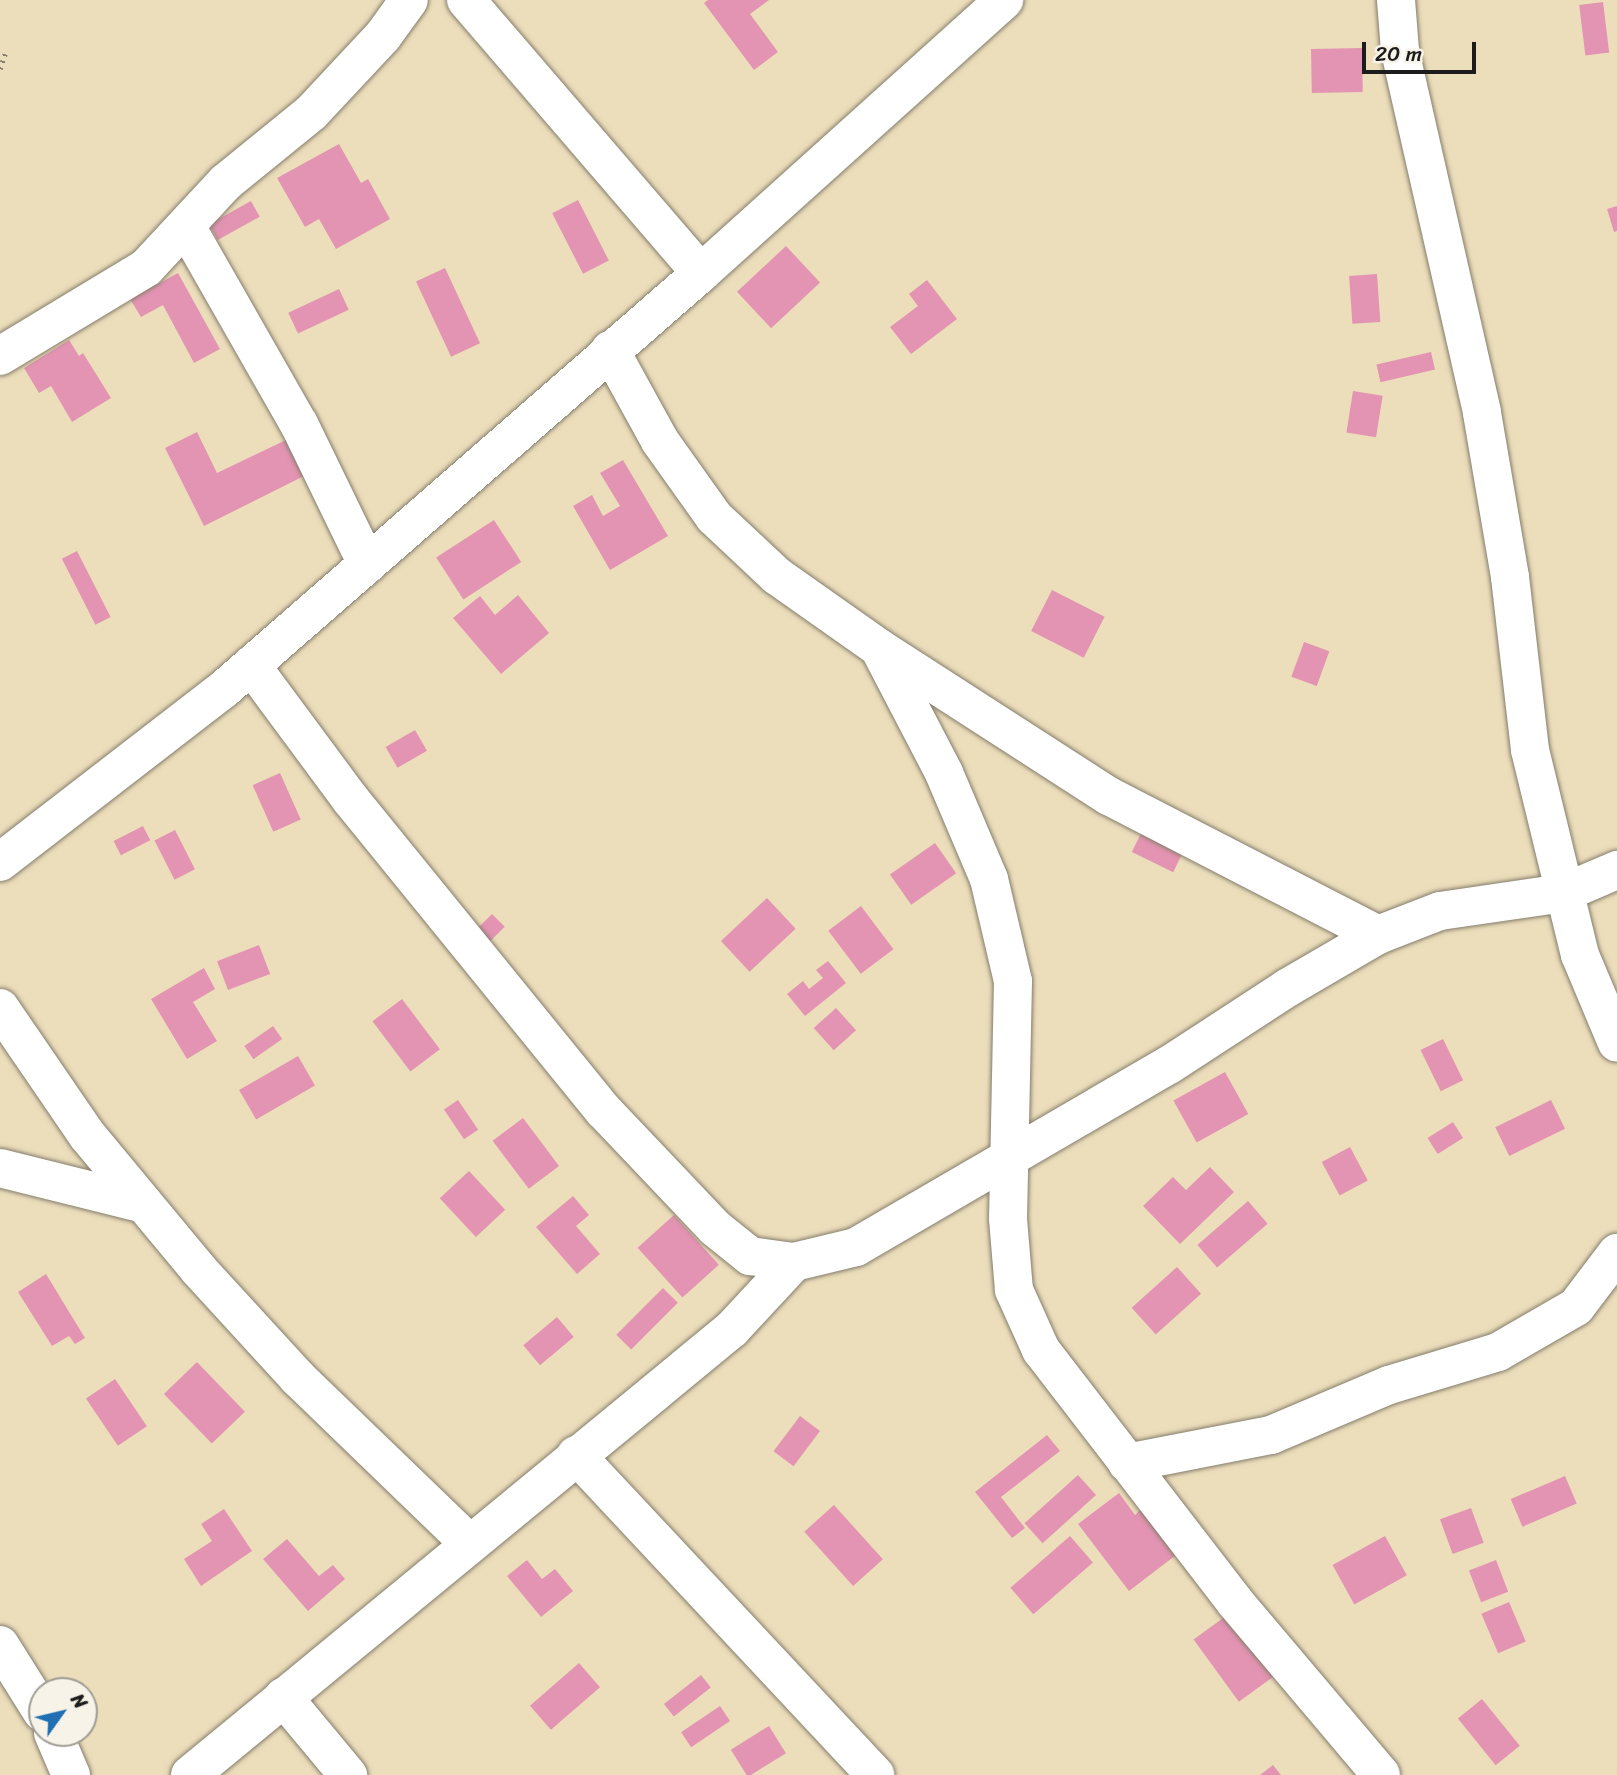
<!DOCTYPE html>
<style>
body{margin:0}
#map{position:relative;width:1617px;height:1775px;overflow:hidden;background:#ecdebb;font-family:Sriracha,sans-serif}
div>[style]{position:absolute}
.building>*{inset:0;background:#e394b2;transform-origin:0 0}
.path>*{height:4.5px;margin-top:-2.25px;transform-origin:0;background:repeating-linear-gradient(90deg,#847d6c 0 2px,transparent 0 7px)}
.roads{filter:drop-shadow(0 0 2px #847d6c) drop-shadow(0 0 2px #847d6c)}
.minor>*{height:38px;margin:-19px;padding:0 19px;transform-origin:19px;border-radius:19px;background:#fff}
span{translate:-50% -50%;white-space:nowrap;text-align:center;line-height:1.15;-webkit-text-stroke:7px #f7f3e8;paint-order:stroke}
.north{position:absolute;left:28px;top:1677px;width:70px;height:70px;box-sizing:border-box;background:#f7f3e8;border:2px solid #9f9d96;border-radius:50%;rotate:56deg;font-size:19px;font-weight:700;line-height:28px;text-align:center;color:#1c1c1c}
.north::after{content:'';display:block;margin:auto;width:24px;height:32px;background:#1f6fb2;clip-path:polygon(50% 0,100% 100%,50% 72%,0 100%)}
.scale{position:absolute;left:1362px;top:42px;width:114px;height:32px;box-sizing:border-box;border:4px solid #1c1c1c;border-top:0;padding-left:9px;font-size:21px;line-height:24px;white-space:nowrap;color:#1c1c1c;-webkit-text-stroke:5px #f7f3e8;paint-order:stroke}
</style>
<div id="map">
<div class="building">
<i style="clip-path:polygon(708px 0,769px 0,750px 14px,778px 52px,754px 70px,704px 3px)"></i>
<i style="left:1603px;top:2px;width:51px;height:24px;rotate:83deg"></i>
<i style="left:1362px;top:48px;width:44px;height:51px;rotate:89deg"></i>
<i style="clip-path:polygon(339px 144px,361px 183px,368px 179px,390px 219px,336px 249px,319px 219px,305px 227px,277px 178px)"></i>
<i style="left:578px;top:200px;width:68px;height:29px;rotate:63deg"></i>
<i style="left:251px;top:201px;width:18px;height:48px;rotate:61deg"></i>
<i style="clip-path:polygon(1617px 206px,1617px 231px,1614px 232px,1607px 209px)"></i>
<i style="left:786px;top:246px;width:50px;height:67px;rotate:47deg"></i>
<i style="left:445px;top:268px;width:83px;height:32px;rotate:65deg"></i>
<i style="clip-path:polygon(178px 273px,220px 349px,194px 363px,163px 305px,141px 317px,130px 299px)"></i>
<i style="left:1377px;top:274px;width:48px;height:28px;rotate:86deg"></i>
<i style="clip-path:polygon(927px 280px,957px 319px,911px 354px,890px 327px,918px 306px,909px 294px)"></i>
<i style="left:339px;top:289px;width:23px;height:56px;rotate:65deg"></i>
<i style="clip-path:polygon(69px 340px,79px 356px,83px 353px,111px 398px,72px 422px,51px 386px,39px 393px,24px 368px)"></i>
<i style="left:1431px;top:352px;width:18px;height:56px;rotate:77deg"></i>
<i style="left:1353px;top:391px;width:30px;height:42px;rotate:9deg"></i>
<i style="clip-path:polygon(197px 432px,217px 473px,286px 440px,304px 476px,204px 526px,165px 448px)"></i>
<i style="clip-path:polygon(623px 460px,668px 536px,610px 570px,573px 506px,592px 495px,603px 516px,620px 506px,600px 473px)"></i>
<i style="left:494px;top:520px;width:50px;height:69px;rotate:57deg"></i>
<i style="left:77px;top:551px;width:74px;height:17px;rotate:63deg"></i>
<i style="left:1052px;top:590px;width:59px;height:46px;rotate:27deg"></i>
<i style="clip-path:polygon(518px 595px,549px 633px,501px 674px,453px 618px,480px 596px,495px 615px)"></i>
<i style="left:1304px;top:642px;width:27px;height:37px;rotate:20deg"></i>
<i style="left:415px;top:730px;width:24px;height:34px;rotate:60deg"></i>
<i style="left:280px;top:773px;width:51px;height:30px;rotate:66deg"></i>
<i style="left:1145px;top:825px;width:46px;height:30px;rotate:26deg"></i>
<i style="left:143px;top:826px;width:16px;height:33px;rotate:63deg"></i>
<i style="left:175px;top:830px;width:44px;height:23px;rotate:63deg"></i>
<i style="left:935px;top:843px;width:37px;height:55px;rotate:55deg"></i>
<i style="left:767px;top:898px;width:42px;height:63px;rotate:47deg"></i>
<i style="left:861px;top:906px;width:54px;height:41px;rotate:53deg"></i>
<i style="left:492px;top:914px;width:18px;height:21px;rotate:45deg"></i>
<i style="left:259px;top:945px;width:31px;height:45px;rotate:69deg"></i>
<i style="clip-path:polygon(828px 961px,846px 983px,805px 1016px,787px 994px,803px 981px,809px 989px,823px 978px,816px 970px)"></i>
<i style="clip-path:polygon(204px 968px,215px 989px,193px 1002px,217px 1041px,187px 1059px,151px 999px)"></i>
<i style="left:402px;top:999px;width:63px;height:37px;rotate:53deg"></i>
<i style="left:836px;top:1008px;width:30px;height:30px;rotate:48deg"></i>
<i style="left:273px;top:1026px;width:16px;height:35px;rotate:55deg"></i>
<i style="left:1443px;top:1039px;width:46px;height:25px;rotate:64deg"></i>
<i style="left:298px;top:1056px;width:34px;height:68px;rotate:60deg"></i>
<i style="left:1225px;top:1072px;width:48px;height:59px;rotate:61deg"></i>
<i style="left:458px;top:1100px;width:36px;height:17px;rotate:56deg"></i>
<i style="left:1551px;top:1100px;width:32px;height:62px;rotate:64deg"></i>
<i style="left:523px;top:1118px;width:60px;height:38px;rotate:53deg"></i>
<i style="left:1453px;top:1122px;width:19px;height:30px;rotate:58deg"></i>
<i style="left:1350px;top:1147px;width:38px;height:32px;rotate:62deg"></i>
<i style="clip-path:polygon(1210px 1167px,1234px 1192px,1180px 1244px,1143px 1206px,1173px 1177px,1186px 1190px)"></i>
<i style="left:469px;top:1171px;width:53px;height:40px;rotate:47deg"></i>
<i style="clip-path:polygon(573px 1196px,589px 1215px,576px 1226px,600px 1254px,577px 1274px,536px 1227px)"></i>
<i style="left:1248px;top:1201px;width:30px;height:67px;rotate:49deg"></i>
<i style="left:674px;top:1215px;width:67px;height:49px;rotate:48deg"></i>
<i style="left:1177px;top:1267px;width:36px;height:61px;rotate:48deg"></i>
<i style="clip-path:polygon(46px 1274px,85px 1338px,75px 1344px,69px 1336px,52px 1346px,18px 1292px)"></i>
<i style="left:663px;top:1288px;width:21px;height:66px;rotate:45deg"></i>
<i style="left:557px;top:1317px;width:26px;height:44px;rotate:50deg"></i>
<i style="left:197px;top:1362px;width:69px;height:46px;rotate:46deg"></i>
<i style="left:115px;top:1379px;width:57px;height:35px;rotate:56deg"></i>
<i style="left:800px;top:1416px;width:25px;height:44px;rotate:37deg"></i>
<i style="clip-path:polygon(1047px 1435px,1060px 1451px,1001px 1497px,1025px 1528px,1012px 1538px,975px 1492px)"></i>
<i style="left:1078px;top:1475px;width:27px;height:72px;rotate:48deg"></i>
<i style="left:1565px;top:1476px;width:30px;height:59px;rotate:67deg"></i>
<i style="clip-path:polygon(1119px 1493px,1135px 1515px,1140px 1510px,1180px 1552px,1129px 1591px,1078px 1524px)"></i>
<i style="left:834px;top:1505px;width:73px;height:40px;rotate:48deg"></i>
<i style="left:1471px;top:1508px;width:37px;height:33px;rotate:70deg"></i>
<i style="clip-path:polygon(224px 1509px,252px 1551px,201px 1586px,184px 1559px,212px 1541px,201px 1524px)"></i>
<i style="left:1070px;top:1536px;width:35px;height:79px;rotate:49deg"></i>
<i style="left:1385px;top:1536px;width:45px;height:60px;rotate:61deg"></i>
<i style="clip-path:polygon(287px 1539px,319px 1576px,333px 1565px,345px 1579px,308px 1611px,263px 1559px)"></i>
<i style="clip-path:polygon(527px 1560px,542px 1579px,555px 1569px,573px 1591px,541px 1617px,507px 1576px)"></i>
<i style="left:1496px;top:1560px;width:34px;height:29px;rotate:69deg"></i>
<i style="left:1509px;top:1602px;width:43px;height:30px;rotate:67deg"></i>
<i style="left:1230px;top:1613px;width:77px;height:45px;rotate:54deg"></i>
<i style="left:579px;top:1663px;width:32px;height:65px;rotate:49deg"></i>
<i style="left:701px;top:1675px;width:16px;height:47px;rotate:52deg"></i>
<i style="left:1482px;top:1699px;width:60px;height:31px;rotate:51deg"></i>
<i style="left:720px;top:1706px;width:18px;height:47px;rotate:56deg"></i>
<i style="left:769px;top:1726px;width:32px;height:45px;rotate:58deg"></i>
<i style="clip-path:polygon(1273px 1765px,1281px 1775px,1260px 1775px)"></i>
</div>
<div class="path">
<i style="left:0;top:69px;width:16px;rotate:-72deg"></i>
</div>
<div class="roads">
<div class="minor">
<i style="left:466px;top:0;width:360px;rotate:49.3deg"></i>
<i style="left:1396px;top:0;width:51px;rotate:85.5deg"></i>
<i style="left:1400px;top:51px;width:371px;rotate:77.2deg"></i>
<i style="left:1482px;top:413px;width:166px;rotate:80.3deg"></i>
<i style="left:1510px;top:577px;width:174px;rotate:83.4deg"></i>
<i style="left:1530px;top:750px;width:211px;rotate:76.3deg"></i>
<i style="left:1580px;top:955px;width:95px;rotate:67.2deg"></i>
<i style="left:187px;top:228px;width:226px;rotate:60.3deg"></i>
<i style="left:299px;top:424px;width:156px;rotate:64.1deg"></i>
<i style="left:610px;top:350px;width:104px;rotate:61.2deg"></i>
<i style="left:660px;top:441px;width:93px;rotate:54.6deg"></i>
<i style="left:714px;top:517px;width:86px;rotate:43.1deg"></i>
<i style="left:777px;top:576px;width:125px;rotate:35.2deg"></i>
<i style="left:879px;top:648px;width:274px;rotate:32.8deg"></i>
<i style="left:1109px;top:796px;width:303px;rotate:27.3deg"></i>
<i style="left:0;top:356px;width:170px;rotate:-31.1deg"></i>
<i style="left:146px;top:268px;width:117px;rotate:-47.1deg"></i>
<i style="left:226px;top:182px;width:109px;rotate:-39.1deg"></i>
<i style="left:311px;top:113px;width:105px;rotate:-46.9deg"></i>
<i style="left:383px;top:36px;width:44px;rotate:-54.2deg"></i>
<i style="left:879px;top:648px;width:141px;rotate:62.5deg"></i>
<i style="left:944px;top:773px;width:115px;rotate:67deg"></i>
<i style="left:989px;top:879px;width:105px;rotate:76.8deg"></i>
<i style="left:1013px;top:981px;width:238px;rotate:91.2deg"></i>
<i style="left:1008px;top:1219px;width:71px;rotate:85.2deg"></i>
<i style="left:1014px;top:1290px;width:66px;rotate:65.8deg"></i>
<i style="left:1041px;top:1350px;width:318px;rotate:52.4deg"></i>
<i style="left:1235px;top:1602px;width:226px;rotate:49.8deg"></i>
<i style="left:251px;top:665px;width:168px;rotate:53.5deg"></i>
<i style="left:351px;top:800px;width:401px;rotate:50.9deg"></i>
<i style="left:604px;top:1111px;width:161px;rotate:46.5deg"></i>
<i style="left:715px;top:1228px;width:45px;rotate:38.7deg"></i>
<i style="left:750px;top:1256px;width:44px;rotate:7.8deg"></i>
<i style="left:794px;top:1262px;width:64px;rotate:-13.6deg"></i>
<i style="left:856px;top:1247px;width:362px;rotate:-30.2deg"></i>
<i style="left:1169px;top:1065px;width:141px;rotate:-33.1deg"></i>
<i style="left:1287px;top:988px;width:105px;rotate:-30.2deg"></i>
<i style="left:1378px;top:935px;width:66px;rotate:-21.2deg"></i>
<i style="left:1440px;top:911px;width:124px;rotate:-8.3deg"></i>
<i style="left:1563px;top:893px;width:59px;rotate:-23.1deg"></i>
<i style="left:0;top:862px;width:283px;rotate:-37.7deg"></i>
<i style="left:224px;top:689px;width:633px;rotate:-41.09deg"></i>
<i style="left:701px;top:273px;width:408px;rotate:-42deg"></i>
<i style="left:0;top:1008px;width:154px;rotate:55.6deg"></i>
<i style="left:87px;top:1135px;width:175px;rotate:50.3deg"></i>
<i style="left:199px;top:1270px;width:147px;rotate:47.5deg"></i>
<i style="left:298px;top:1378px;width:238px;rotate:44deg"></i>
<i style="left:0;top:1168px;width:148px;rotate:14deg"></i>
<i style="left:576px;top:1455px;width:438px;rotate:46.9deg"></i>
<i style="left:1127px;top:1463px;width:147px;rotate:-11deg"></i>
<i style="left:1271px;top:1435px;width:128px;rotate:-23deg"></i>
<i style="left:1389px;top:1385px;width:114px;rotate:-16.8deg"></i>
<i style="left:1498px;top:1352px;width:90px;rotate:-30deg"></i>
<i style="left:1576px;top:1307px;width:68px;rotate:-52.8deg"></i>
<i style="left:0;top:1645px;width:79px;rotate:57.9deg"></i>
<i style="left:283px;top:1697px;width:102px;rotate:50.2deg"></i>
<i style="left:53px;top:1733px;width:46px;rotate:66.8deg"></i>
<i style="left:190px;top:1775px;width:702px;rotate:-39.45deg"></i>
<i style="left:732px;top:1329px;width:91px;rotate:-47.2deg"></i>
</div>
</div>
<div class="north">N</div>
<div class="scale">20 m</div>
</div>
